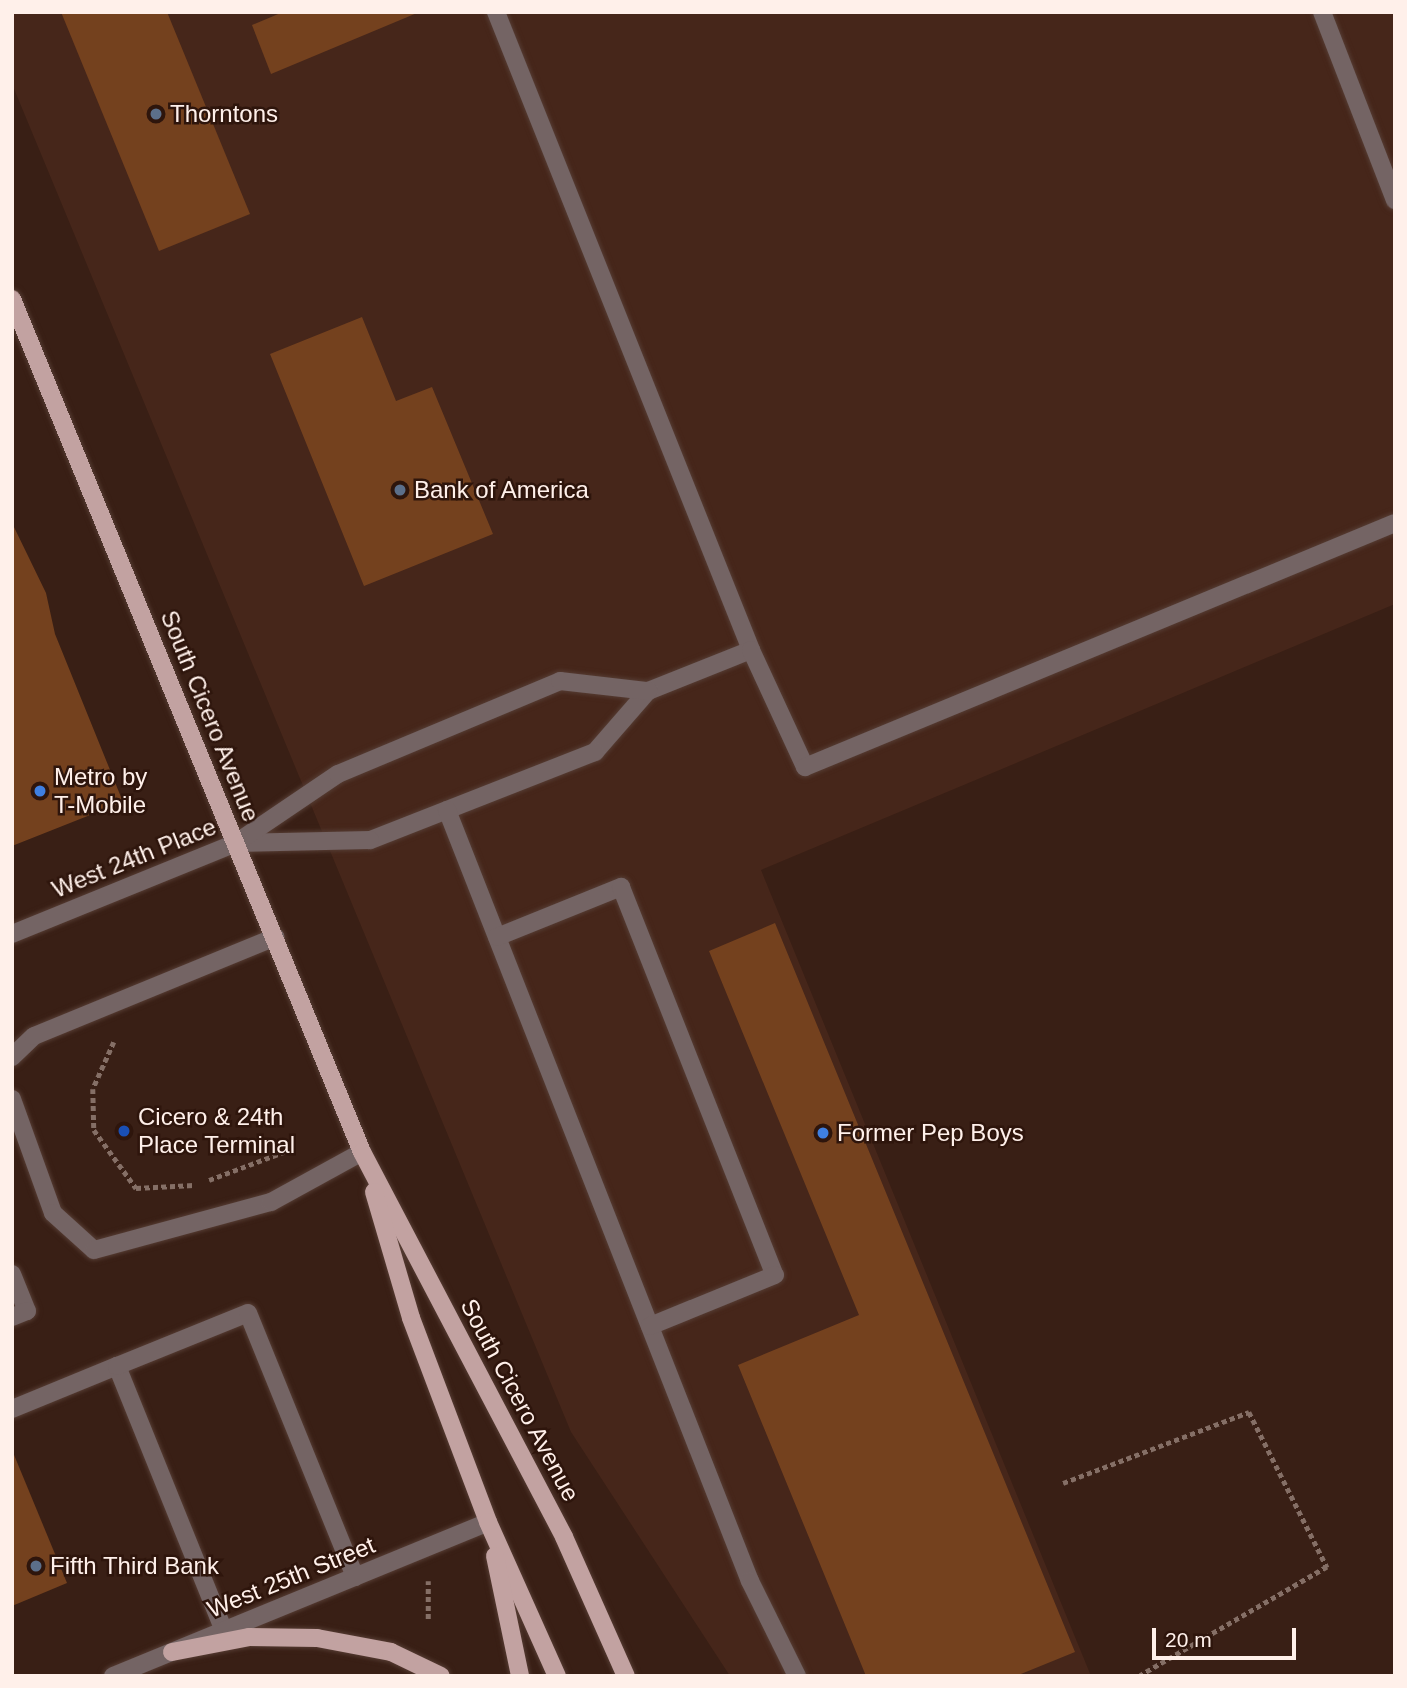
<!DOCTYPE html>
<style>
body{margin:0}
#map{position:relative;width:1407px;height:1688px;overflow:hidden;background:#391f15;font-family:Arial,sans-serif}
div>[style]{position:absolute}
.built>*{inset:0;background:#46261a}
.building>*{inset:0;background:#74411e}
.path>*{height:4.5px;margin-top:-2.25px;transform-origin:0;background:repeating-linear-gradient(90deg,#856f66 0 5px,transparent 0 8.5px)}
.roads{filter:drop-shadow(0 0 2px #553c33) drop-shadow(0 0 2px #553c33)}
.service>*{height:18px;margin:-9px;padding:0 9px;transform-origin:9px;border-radius:9px;background:#746464}
.tertiary>*{height:18px;margin:-9px;padding:0 9px;transform-origin:9px;border-radius:9px;background:#746464}
.primary>*{height:18px;margin:-9px;padding:0 9px;transform-origin:9px;border-radius:9px;background:#c2a2a1}
.dots>*{width:19px;height:19px;translate:-50% -50%;box-sizing:border-box;border:4px solid #2e150c;border-radius:50%}
span{translate:-50% -50%;white-space:nowrap;text-align:center;line-height:1.15;-webkit-text-stroke:5px #2e150c;paint-order:stroke}
.poi-label{font-size:24px;color:#fff0ea}
.left{translate:0 -50%;text-align:left}
.street-label{font-size:24px;color:#fff0ea}
.frame{position:absolute;inset:0;border:14px solid #fff0ea;pointer-events:none}
.scale{position:absolute;left:1152px;top:1628px;width:144px;height:32px;box-sizing:border-box;border:4px solid #fff0ea;border-top:0;padding-left:9px;font-size:21px;line-height:24px;white-space:nowrap;color:#fff0ea;-webkit-text-stroke:5px #2e150c;paint-order:stroke}
</style>
<div id="map">
<div class="built">
<i style="clip-path:polygon(12px 12px,1395px 12px,1395px 604px,761px 870px,1091px 1676px,730px 1676px,571px 1432px,12px 84px)"></i>
</div>
<div class="building">
<i style="clip-path:polygon(61px 12px,167px 12px,250px 214px,159px 251px)"></i>
<i style="clip-path:polygon(283px 12px,417px 12px,417px 13px,271px 74px,252px 25px)"></i>
<i style="clip-path:polygon(362px 317px,396px 401px,432px 387px,493px 534px,364px 586px,270px 354px)"></i>
<i style="clip-path:polygon(13px 525px,46px 593px,55px 634px,123px 802px,12px 846px)"></i>
<i style="clip-path:polygon(775px 923px,1075px 1652px,1016px 1676px,866px 1676px,738px 1365px,859px 1315px,709px 951px)"></i>
<i style="clip-path:polygon(12px 1450px,67px 1583px,12px 1606px)"></i>
</div>
<div class="path">
<i style="left:114px;top:1042px;width:51px;rotate:114.1deg"></i>
<i style="left:93px;top:1089px;width:41px;rotate:88.6deg"></i>
<i style="left:94px;top:1130px;width:72px;rotate:54.1deg"></i>
<i style="left:136px;top:1188px;width:58px;rotate:-3deg"></i>
<i style="left:209px;top:1180px;width:82px;rotate:-20.6deg"></i>
<i style="left:1063px;top:1483px;width:199px;rotate:-20.9deg"></i>
<i style="left:1249px;top:1412px;width:174px;rotate:63.3deg"></i>
<i style="left:1327px;top:1567px;width:216px;rotate:149.8deg"></i>
<i style="left:428px;top:1619px;width:38px;rotate:-90deg"></i>
</div>
<div class="roads">
<div class="service">
<i style="left:496px;top:12px;width:687px;rotate:68.21deg"></i>
<i style="left:751px;top:650px;width:111px;rotate:158.3deg"></i>
<i style="left:648px;top:691px;width:81px;rotate:131deg"></i>
<i style="left:595px;top:752px;width:242px;rotate:158.6deg"></i>
<i style="left:370px;top:840px;width:134px;rotate:178.7deg"></i>
<i style="left:236px;top:843px;width:123px;rotate:-34.1deg"></i>
<i style="left:338px;top:774px;width:241px;rotate:-22.7deg"></i>
<i style="left:560px;top:681px;width:89px;rotate:6.5deg"></i>
<i style="left:1322px;top:12px;width:202px;rotate:68.8deg"></i>
<i style="left:751px;top:650px;width:129px;rotate:65.2deg"></i>
<i style="left:805px;top:767px;width:638px;rotate:-22.47deg"></i>
<i style="left:447px;top:810px;width:828px;rotate:68.55deg"></i>
<i style="left:750px;top:1581px;width:106px;rotate:63.7deg"></i>
<i style="left:497px;top:937px;width:134px;rotate:-22deg"></i>
<i style="left:621px;top:887px;width:417px;rotate:68.4deg"></i>
<i style="left:775px;top:1275px;width:135px;rotate:157.8deg"></i>
<i style="left:12px;top:1057px;width:30px;rotate:-44deg"></i>
<i style="left:34px;top:1036px;width:261px;rotate:-22.3deg"></i>
<i style="left:12px;top:1099px;width:121px;rotate:70.2deg"></i>
<i style="left:53px;top:1213px;width:55px;rotate:42.1deg"></i>
<i style="left:94px;top:1250px;width:183px;rotate:-15.2deg"></i>
<i style="left:271px;top:1202px;width:104px;rotate:-28.8deg"></i>
<i style="left:12px;top:1274px;width:40px;rotate:68deg"></i>
<i style="left:27px;top:1311px;width:16px;rotate:158deg"></i>
<i style="left:12px;top:1409px;width:113px;rotate:-22.3deg"></i>
<i style="left:224px;top:1631px;width:286px;rotate:-112deg"></i>
<i style="left:117px;top:1366px;width:141px;rotate:-22deg"></i>
<i style="left:248px;top:1313px;width:285px;rotate:67.9deg"></i>
</div>
<div class="tertiary">
<i style="left:12px;top:934px;width:242px;rotate:-22.1deg"></i>
<i style="left:113px;top:1676px;width:405px;rotate:-22.3deg"></i>
</div>
<div class="primary">
<i style="left:12px;top:299px;width:922px;rotate:67.69deg"></i>
<i style="left:362px;top:1152px;width:435px;rotate:62.3deg"></i>
<i style="left:564px;top:1537px;width:152px;rotate:66deg"></i>
<i style="left:374px;top:1192px;width:131px;rotate:73.6deg"></i>
<i style="left:411px;top:1318px;width:218px;rotate:69.3deg"></i>
<i style="left:488px;top:1522px;width:169px;rotate:65.9deg"></i>
<i style="left:495px;top:1556px;width:123px;rotate:78.2deg"></i>
<i style="left:172px;top:1652px;width:78px;rotate:-11deg"></i>
<i style="left:249px;top:1637px;width:68px;rotate:0.8deg"></i>
<i style="left:317px;top:1638px;width:75px;rotate:10.7deg"></i>
<i style="left:391px;top:1652px;width:55px;rotate:25.6deg"></i>
</div>
</div>
<div class="dots">
<i style="left:156px;top:114px;background:#5c6f8a"></i>
<i style="left:400px;top:490px;background:#5c6f8a"></i>
<i style="left:40px;top:791px;background:#3f7fe0"></i>
<i style="left:124px;top:1131px;background:#1a4fb4"></i>
<i style="left:823px;top:1133px;background:#3f7fe0"></i>
<i style="left:36px;top:1566px;background:#5c6f8a"></i>
</div>
<div class="poi-label">
<span class="left" style="left:170px;top:114px">Thorntons</span>
<span class="left" style="left:414px;top:490px">Bank of America</span>
<span class="left" style="left:54px;top:791px">Metro by<br>T-Mobile</span>
<span class="left" style="left:138px;top:1131px">Cicero &amp; 24th<br>Place Terminal</span>
<span class="left" style="left:837px;top:1133px">Former Pep Boys</span>
<span class="left" style="left:50px;top:1566px">Fifth Third Bank</span>
</div>
<div class="street-label">
<span style="left:210px;top:716px;rotate:68deg">South Cicero Avenue</span>
<span style="left:134px;top:858px;rotate:-22deg">West 24th Place</span>
<span style="left:520px;top:1400px;rotate:62deg">South Cicero Avenue</span>
<span style="left:291px;top:1577px;rotate:-22deg">West 25th Street</span>
</div>
<div class="frame"></div>
<div class="scale">20 m</div>
</div>
